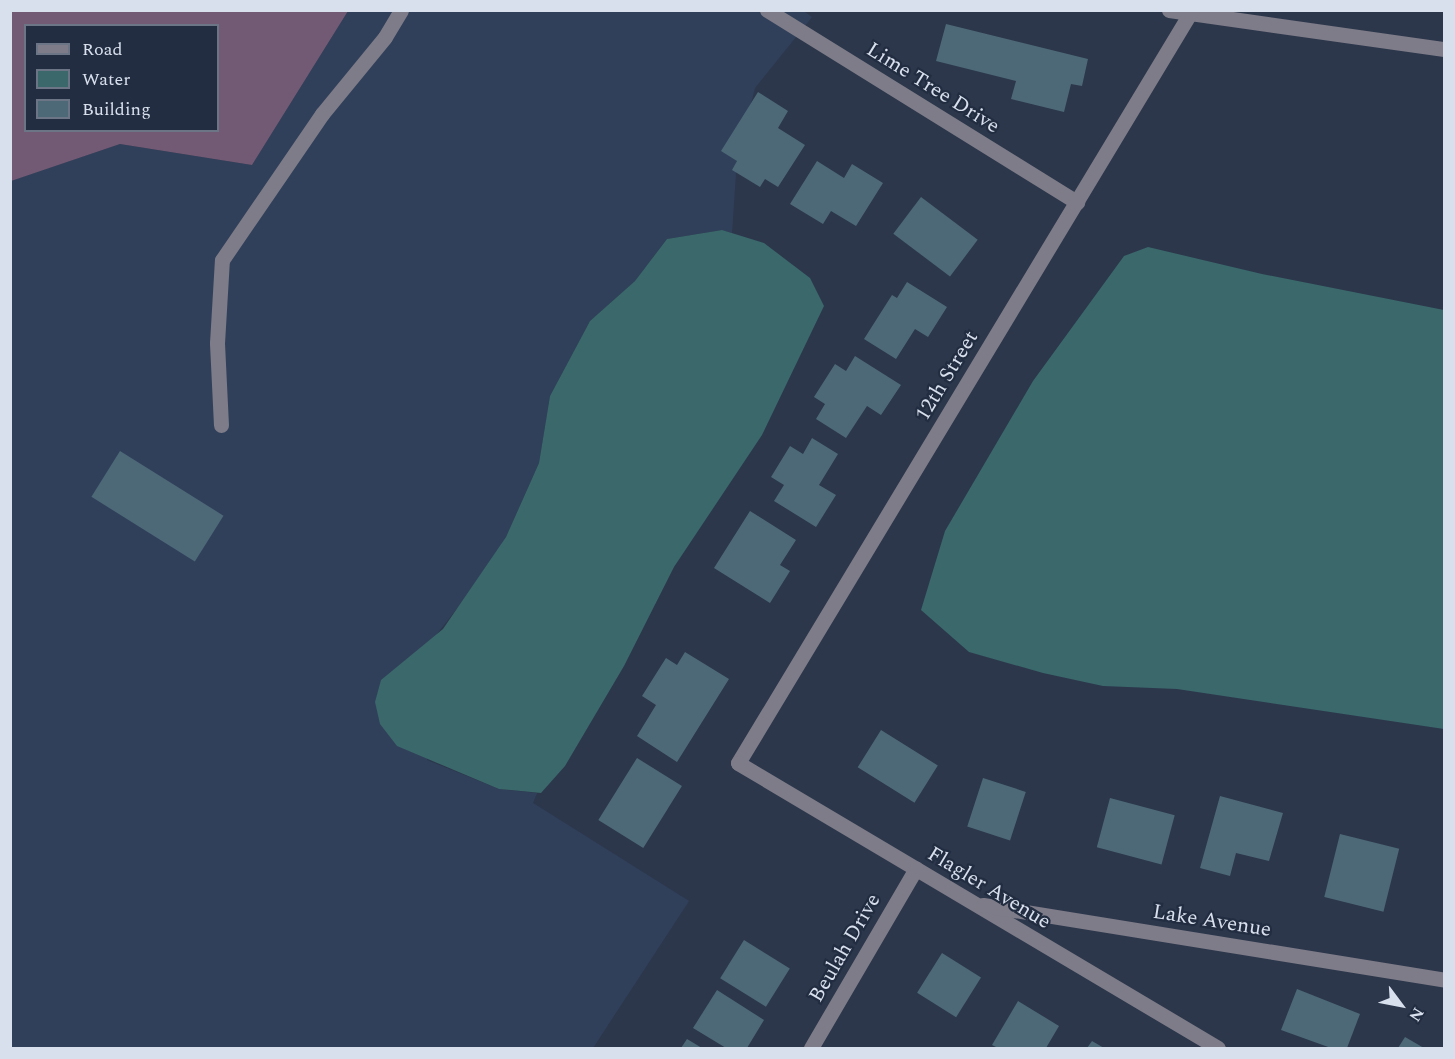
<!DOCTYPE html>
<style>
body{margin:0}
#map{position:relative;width:1455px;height:1059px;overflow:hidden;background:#2c374c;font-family:Spectral,serif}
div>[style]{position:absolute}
.built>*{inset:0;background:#31405a}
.forest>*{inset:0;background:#725a75}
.water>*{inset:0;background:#3a686b}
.building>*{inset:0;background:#4d6977;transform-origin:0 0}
.minor>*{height:15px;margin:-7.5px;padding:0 7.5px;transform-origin:7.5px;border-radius:7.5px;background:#7e7c88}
span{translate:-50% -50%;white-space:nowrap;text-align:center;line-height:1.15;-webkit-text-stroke:4.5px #222d41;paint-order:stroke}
.street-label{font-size:21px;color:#d8e0ed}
.frame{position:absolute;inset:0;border:12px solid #d8e0ed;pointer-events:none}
.legend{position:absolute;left:24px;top:24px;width:195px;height:108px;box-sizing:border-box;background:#222d41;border:2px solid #6b7586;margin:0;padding:8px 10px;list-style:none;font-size:18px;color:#d8e0ed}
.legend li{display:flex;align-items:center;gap:12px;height:30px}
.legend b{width:30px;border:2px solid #6b7586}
.north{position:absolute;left:1371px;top:975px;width:60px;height:60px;-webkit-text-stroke:4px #222d41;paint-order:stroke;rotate:122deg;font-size:16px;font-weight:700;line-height:24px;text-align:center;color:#d8e0ed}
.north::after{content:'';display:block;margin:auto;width:21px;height:27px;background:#d8e0ed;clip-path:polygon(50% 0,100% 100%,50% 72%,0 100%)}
</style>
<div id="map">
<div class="built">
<i style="clip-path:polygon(802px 10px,812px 17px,755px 88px,737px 157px,732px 233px,722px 230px,667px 239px,635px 281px,590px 321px,550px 396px,539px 463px,506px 537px,475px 586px,436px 635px,427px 760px,499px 789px,537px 793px,533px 803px,689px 901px,593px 1048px,11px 1048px,10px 181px,120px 144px,252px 165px,348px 11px)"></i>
</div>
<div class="forest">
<i style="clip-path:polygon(evenodd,10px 11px,11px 10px,348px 11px,252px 165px,120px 144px,11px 181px,10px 11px,26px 26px,218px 26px,218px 130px,26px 130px,26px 26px)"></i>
</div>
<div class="water">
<i style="clip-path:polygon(722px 230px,764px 243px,810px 278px,824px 306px,762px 435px,674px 567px,624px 666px,565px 766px,541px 793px,499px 789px,397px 746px,380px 724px,375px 702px,381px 680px,443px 629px,506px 537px,539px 463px,550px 396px,590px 321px,635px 281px,667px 239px)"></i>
<i style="clip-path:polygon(1148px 247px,1262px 274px,1444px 310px,1444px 729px,1177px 689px,1103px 686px,1043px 673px,969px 652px,921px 610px,945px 531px,1033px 381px,1124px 256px)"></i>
</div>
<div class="building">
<i style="clip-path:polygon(946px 24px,1088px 59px,1082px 86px,1071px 84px,1064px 112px,1011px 99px,1016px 81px,936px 61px)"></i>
<i style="clip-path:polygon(758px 92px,788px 111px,778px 128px,805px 145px,778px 187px,765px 179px,760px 187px,732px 170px,737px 161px,721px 151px)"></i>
<i style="clip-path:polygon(817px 161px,844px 178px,852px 164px,883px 183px,856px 226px,831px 211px,823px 224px,790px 204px)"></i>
<i style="left:921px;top:197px;width:71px;height:46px;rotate:37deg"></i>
<i style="clip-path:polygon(907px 282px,947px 307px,928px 337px,915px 329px,896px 359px,864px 339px,892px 295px,897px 298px)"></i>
<i style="clip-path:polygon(855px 356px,901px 385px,881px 415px,867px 406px,846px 438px,816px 419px,825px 404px,814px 397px,835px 364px,846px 371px)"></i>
<i style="clip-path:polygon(812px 438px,838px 454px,819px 485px,836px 495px,816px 527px,774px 501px,784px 485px,771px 477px,790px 446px,803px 454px)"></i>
<i style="left:120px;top:451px;width:122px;height:54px;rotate:32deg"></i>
<i style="clip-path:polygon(750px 511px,796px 540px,780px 565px,790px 571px,770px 603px,714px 568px)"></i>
<i style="clip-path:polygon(685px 652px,729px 679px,677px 762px,637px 736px,656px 705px,642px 696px,666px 658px,677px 665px)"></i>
<i style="left:881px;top:730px;width:67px;height:44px;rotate:32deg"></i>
<i style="left:637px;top:758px;width:53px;height:73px;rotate:32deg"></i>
<i style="left:983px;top:778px;width:45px;height:51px;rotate:18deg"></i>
<i style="clip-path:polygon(1220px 796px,1283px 813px,1269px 861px,1236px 853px,1230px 876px,1200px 868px)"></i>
<i style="left:1110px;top:798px;width:67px;height:51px;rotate:15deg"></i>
<i style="left:1340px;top:834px;width:61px;height:65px;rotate:14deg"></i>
<i style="left:744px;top:940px;width:54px;height:45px;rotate:32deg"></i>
<i style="left:942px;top:953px;width:46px;height:47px;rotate:32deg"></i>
<i style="clip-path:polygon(1297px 989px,1360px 1014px,1347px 1048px,1331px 1048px,1281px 1030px)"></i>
<i style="clip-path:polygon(717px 990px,764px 1020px,747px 1048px,726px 1048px,693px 1028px)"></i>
<i style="clip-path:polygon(1018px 1001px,1059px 1026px,1046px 1048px,998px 1048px,992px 1045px)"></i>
<i style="clip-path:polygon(1405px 1037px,1424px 1048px,1398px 1048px)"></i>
<i style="clip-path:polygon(687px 1039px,702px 1048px,681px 1048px)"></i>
<i style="clip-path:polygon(1092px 1041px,1104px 1048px,1087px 1048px)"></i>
</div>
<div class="minor">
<i style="left:767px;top:10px;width:365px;rotate:31.8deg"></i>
<i style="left:1169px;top:10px;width:278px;rotate:8.1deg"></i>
<i style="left:1192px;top:10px;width:879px;rotate:121.09deg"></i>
<i style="left:738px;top:763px;width:558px;rotate:30.7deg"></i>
<i style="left:221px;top:425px;width:82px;rotate:-92.8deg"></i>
<i style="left:217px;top:343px;width:83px;rotate:-86.6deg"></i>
<i style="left:222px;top:260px;width:177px;rotate:-55.6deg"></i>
<i style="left:322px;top:114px;width:99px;rotate:-50.7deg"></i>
<i style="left:385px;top:37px;width:31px;rotate:-59deg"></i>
<i style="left:983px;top:905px;width:467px;rotate:9.2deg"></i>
<i style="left:811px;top:1048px;width:208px;rotate:-59.7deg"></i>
</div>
<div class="street-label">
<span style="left:933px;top:88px;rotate:32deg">Lime Tree Drive</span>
<span style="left:947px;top:376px;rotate:-59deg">12th Street</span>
<span style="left:989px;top:888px;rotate:31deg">Flagler Avenue</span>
<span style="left:1212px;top:921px;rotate:9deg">Lake Avenue</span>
<span style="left:845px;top:948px;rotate:-60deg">Beulah Drive</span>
</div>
<div class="frame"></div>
<ul class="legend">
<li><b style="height:8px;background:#7e7c88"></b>Road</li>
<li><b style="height:16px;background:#3a686b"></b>Water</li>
<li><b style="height:16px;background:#4d6977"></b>Building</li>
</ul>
<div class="north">N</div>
</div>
